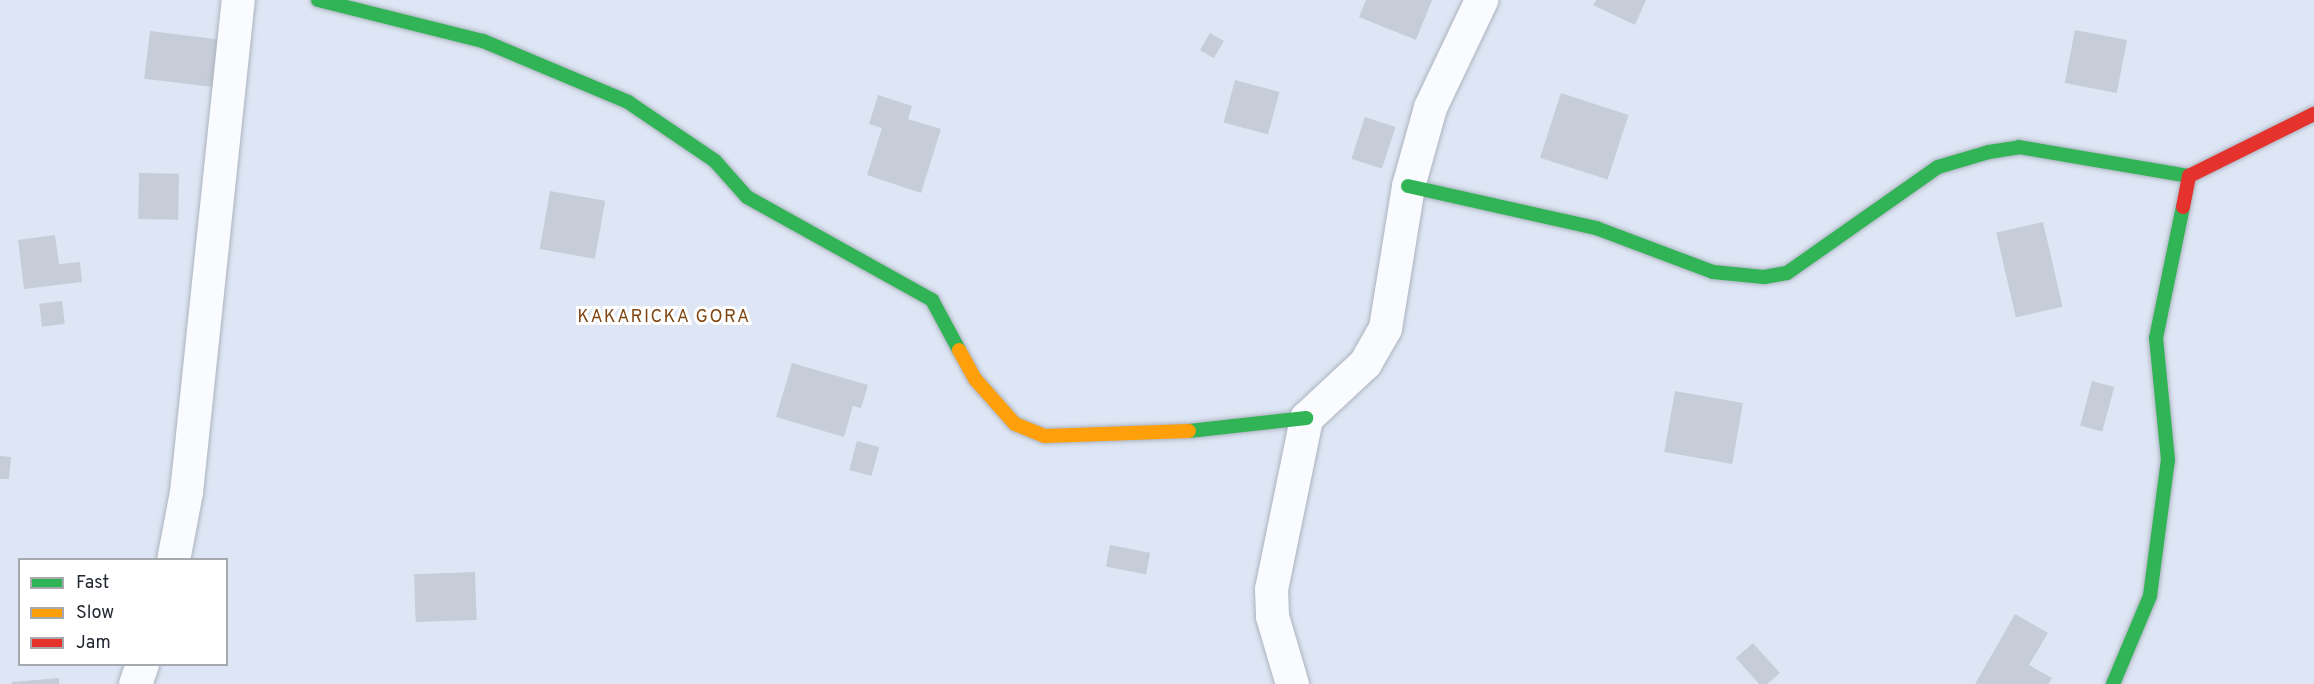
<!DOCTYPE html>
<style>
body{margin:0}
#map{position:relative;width:2314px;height:684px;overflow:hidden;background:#dee6f5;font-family:Overpass,sans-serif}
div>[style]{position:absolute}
.building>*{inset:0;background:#c6cdd8;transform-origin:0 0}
.roads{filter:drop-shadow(0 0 2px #acb3be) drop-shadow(0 0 2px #acb3be)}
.street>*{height:33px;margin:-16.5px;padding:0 16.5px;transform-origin:16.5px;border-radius:16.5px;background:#fafbfe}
.fast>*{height:14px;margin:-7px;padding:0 7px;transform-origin:7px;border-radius:7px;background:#30b455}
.slow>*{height:14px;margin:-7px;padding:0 7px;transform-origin:7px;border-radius:7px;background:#ff9f0a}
.jam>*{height:14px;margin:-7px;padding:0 7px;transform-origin:7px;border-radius:7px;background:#e5322d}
span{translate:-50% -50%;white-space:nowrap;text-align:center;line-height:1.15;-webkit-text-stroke:6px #fff;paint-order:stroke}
.neighbourhood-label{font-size:18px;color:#7f4512;letter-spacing:1.5px}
.legend{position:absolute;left:18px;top:558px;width:210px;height:108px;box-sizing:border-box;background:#fff;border:2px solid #a6a9ad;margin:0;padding:8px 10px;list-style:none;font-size:18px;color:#212731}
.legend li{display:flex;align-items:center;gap:12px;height:30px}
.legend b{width:30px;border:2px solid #a6a9ad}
</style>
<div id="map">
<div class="building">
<i style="clip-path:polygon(1366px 0,1432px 0,1416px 40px,1359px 17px)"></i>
<i style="clip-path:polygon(1596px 0,1646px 0,1635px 25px,1593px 5px)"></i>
<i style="left:2075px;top:30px;width:53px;height:54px;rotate:11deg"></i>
<i style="left:150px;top:31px;width:71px;height:48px;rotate:7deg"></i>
<i style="left:1210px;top:33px;width:16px;height:20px;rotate:30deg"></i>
<i style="left:1235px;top:80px;width:46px;height:44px;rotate:15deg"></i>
<i style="left:1561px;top:93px;width:71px;height:68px;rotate:18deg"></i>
<i style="clip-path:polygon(878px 95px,912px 106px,908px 119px,941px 129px,921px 193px,867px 175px,882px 128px,869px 124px)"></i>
<i style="left:1365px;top:117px;width:32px;height:44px;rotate:18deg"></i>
<i style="left:139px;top:173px;width:40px;height:46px;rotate:1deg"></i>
<i style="left:550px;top:191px;width:56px;height:59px;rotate:10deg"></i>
<i style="left:2043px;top:222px;width:87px;height:48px;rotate:77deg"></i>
<i style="clip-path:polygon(55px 235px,59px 264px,80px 262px,82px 282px,24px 289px,18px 240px)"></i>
<i style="left:62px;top:301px;width:23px;height:23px;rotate:83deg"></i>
<i style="clip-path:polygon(792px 363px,868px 385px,861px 408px,853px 406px,844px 437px,776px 417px)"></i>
<i style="left:2092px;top:381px;width:23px;height:46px;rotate:15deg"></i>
<i style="left:1675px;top:391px;width:69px;height:62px;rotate:10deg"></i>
<i style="left:857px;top:441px;width:23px;height:30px;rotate:15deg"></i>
<i style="clip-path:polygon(0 456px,11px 457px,9px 479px,0 479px)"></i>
<i style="left:1110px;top:545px;width:41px;height:22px;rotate:11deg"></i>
<i style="left:475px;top:572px;width:48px;height:61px;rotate:88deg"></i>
<i style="clip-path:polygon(2015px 614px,2048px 633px,2029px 665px,2052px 678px,2049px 684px,1975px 684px)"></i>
<i style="clip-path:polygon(1753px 643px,1780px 673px,1767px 684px,1759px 684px,1736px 658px)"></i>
<i style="clip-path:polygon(59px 678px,59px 684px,12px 684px,12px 682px)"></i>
</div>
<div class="roads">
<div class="street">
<i style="left:173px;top:560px;width:69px;rotate:-79.2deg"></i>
<i style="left:186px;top:492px;width:495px;rotate:-84deg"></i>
<i style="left:135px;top:684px;width:21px;rotate:-71deg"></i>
<i style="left:1292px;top:684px;width:71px;rotate:-106.4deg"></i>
<i style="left:1272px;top:616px;width:27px;rotate:-92deg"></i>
<i style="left:1271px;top:589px;width:175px;rotate:-78.4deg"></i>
<i style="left:1306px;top:418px;width:81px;rotate:-43deg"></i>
<i style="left:1365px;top:363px;width:40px;rotate:-60.3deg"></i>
<i style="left:1385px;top:328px;width:144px;rotate:-80.8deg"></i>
<i style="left:1408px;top:186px;width:82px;rotate:-74.4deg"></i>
<i style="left:1430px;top:107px;width:119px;rotate:-64.5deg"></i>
</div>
<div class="fast">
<i style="left:318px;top:0;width:170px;rotate:14deg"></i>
<i style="left:483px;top:41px;width:157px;rotate:22.8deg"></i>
<i style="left:628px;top:102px;width:105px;rotate:34.1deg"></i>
<i style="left:715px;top:161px;width:48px;rotate:48.4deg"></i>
<i style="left:747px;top:197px;width:212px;rotate:29.1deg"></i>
<i style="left:932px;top:300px;width:57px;rotate:61.6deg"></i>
<i style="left:1408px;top:186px;width:193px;rotate:12.6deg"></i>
<i style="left:1596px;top:228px;width:125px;rotate:20.6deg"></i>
<i style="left:1713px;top:272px;width:51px;rotate:5.6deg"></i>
<i style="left:1764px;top:277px;width:23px;rotate:-10deg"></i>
<i style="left:1787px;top:273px;width:184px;rotate:-35.1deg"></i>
<i style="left:1938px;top:167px;width:53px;rotate:-16.4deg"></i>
<i style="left:1989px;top:152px;width:30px;rotate:-9deg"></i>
<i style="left:2019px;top:147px;width:172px;rotate:9.7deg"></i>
<i style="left:1189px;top:431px;width:118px;rotate:-6.3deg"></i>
<i style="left:2113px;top:684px;width:95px;rotate:-67.2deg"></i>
<i style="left:2150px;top:596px;width:137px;rotate:-82.5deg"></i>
<i style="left:2168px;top:460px;width:123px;rotate:-95.6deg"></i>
<i style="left:2156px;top:338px;width:134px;rotate:-78.4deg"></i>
</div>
<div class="slow">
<i style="left:959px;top:350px;width:33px;rotate:61deg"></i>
<i style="left:975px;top:379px;width:60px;rotate:48.4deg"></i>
<i style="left:1015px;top:424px;width:32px;rotate:22deg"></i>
<i style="left:1045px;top:436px;width:144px;rotate:-2deg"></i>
</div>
<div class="jam">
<i style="left:2183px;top:207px;width:32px;rotate:-79deg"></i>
<i style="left:2189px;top:176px;width:140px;rotate:-26.4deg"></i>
</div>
</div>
<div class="neighbourhood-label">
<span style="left:664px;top:318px">KAKARICKA GORA</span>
</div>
<ul class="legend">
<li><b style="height:8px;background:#30b455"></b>Fast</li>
<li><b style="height:8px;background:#ff9f0a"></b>Slow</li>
<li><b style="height:8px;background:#e5322d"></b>Jam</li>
</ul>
</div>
